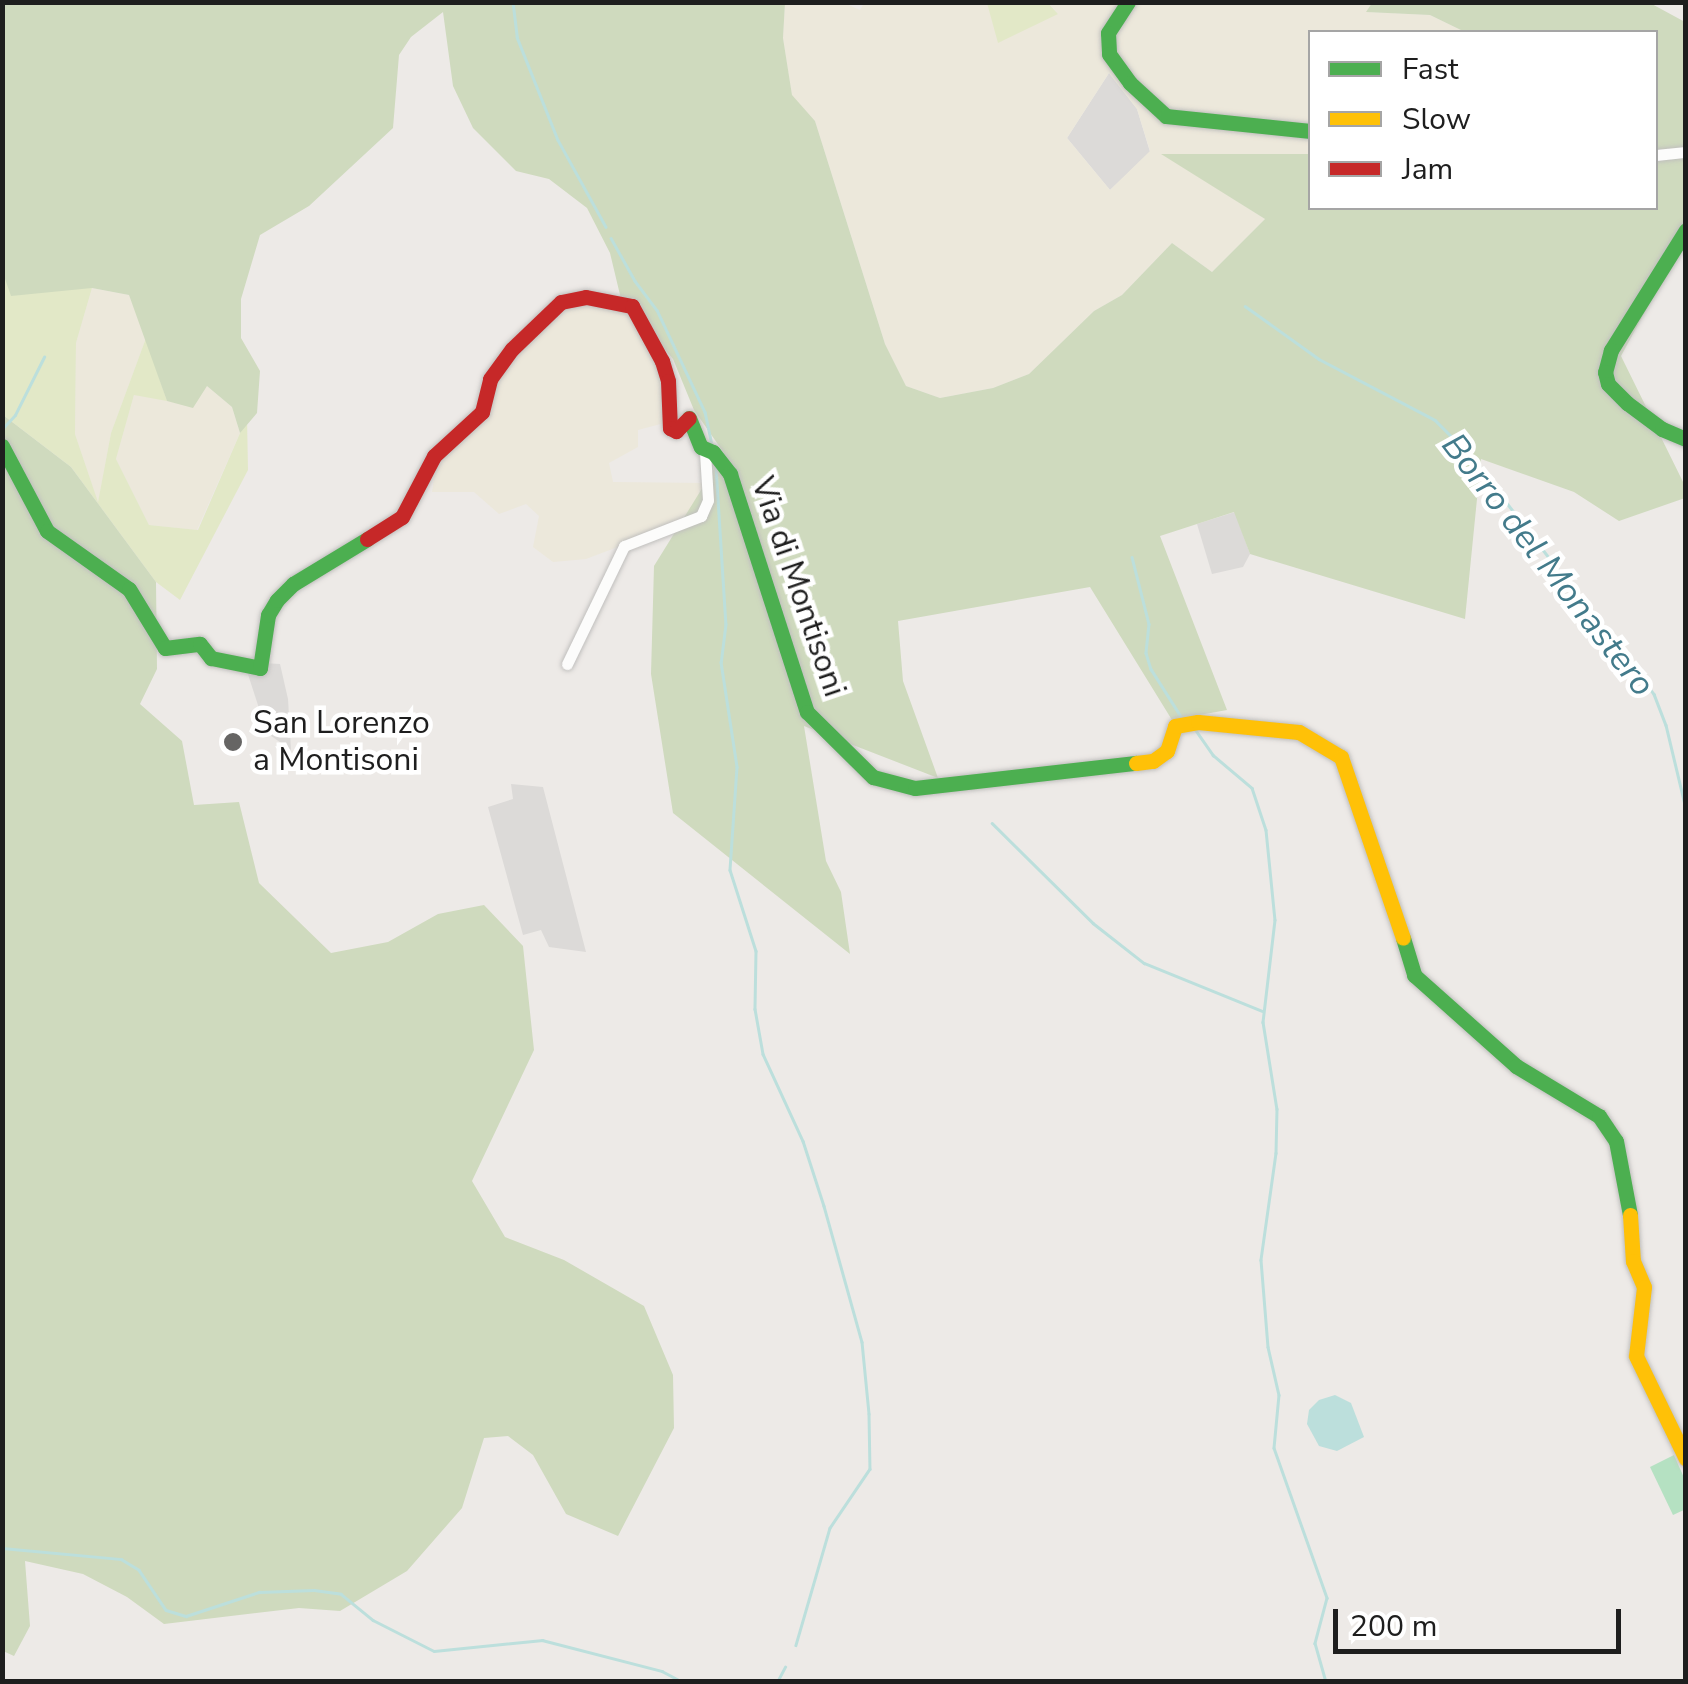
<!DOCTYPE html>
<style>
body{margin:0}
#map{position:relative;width:1688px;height:1684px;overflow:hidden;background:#edeae7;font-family:"Nunito Sans",sans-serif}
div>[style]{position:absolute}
.residential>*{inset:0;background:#dcdad8}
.farmland>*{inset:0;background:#ece8db}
.grass>*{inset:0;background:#e2e8c7}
.forest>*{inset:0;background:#cfdabe}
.pitch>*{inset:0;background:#b5e1c2}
.water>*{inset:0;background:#bcdfdc}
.stream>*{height:2.5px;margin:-1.25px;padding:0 1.25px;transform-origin:1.25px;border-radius:1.25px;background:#bcdfdc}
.roads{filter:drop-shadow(0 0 2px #c0bfbd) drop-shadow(0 0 2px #c0bfbd)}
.street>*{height:11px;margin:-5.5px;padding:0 5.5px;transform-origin:5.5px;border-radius:5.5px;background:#fcfcfb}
.fast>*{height:15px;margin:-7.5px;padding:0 7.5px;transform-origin:7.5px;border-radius:7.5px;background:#4caf50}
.slow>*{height:15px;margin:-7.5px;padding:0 7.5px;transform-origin:7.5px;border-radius:7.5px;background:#ffc107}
.jam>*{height:15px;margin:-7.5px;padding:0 7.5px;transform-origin:7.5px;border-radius:7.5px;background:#c62828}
.dots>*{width:28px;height:28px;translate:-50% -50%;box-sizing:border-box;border:5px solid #fff;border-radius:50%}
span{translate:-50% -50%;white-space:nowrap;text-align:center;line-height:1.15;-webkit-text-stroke:9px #fff;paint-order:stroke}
.street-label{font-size:32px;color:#1e1e1e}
.poi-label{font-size:32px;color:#1e1e1e}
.left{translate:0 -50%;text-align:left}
.water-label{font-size:35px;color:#437b8b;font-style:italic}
.frame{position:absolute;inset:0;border:5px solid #1e1e1e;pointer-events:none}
.legend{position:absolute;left:1308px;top:30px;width:350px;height:180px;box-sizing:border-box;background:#fff;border:2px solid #a5a5a5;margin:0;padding:12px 18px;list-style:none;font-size:30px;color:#1e1e1e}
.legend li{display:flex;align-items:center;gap:20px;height:50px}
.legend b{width:50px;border:2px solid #a5a5a5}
.scale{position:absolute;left:1333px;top:1609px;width:288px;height:45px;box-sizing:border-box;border:5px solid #1e1e1e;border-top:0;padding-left:12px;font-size:30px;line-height:35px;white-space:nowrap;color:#1e1e1e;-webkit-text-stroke:8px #fff;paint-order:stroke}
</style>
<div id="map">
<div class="residential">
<i style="clip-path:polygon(1109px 73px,1137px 109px,1150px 152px,1110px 190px,1067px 138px)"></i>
<i style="clip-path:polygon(1235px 512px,1250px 554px,1243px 567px,1212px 574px,1197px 524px)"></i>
<i style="clip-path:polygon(244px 662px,280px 664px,288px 699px,291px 750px,267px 733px)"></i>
<i style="clip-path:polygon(511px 784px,543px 787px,586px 952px,549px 947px,541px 930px,523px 935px,488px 807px,513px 799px)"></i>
</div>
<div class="farmland">
<i style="clip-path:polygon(evenodd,1048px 2px,1372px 3px,1367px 12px,1430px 15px,1465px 32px,1310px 32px,1310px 154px,1163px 154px,1265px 219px,1212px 272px,1172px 243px,1122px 295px,1094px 311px,1029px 374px,993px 388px,940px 398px,906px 386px,885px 344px,815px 121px,792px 96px,783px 38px,785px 3px,844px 3px,860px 10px,864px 3px,988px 3px,1058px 14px,1048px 2px,1109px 73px,1137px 109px,1150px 151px,1110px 190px,1067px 138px,1109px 73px)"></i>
<i style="clip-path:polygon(92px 288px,129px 295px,146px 338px,111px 433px,98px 503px,75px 434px,76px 343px)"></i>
<i style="clip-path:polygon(572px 303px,624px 305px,662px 361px,668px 422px,638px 430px,638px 447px,609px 463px,613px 482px,707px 483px,681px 523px,586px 559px,553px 562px,533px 547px,539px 516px,526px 504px,499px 514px,474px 492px,432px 492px,437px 458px,476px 429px,488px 416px,489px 389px,510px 359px)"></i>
<i style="clip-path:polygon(206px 385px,232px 407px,240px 433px,197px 530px,149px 525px,116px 459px,134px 395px)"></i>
</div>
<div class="grass">
<i style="clip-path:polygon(987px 3px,1048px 3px,1058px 14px,998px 43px)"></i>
<i style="clip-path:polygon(2px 269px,92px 288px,76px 343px,75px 434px,98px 502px,111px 433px,146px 338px,167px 401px,134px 395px,116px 459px,149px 525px,198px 530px,247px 417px,248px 470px,180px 600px,156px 582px,71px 467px,3px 415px)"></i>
</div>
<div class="forest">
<i style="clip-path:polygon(3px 3px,785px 3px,783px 38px,792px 95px,815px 121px,885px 344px,906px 386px,940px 398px,993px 388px,1029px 374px,1094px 311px,1122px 295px,1172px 243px,1212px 272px,1265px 219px,1161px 154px,1310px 154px,1310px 208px,1656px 208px,1656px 32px,1465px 32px,1430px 15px,1366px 12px,1372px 3px,1650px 3px,1685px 22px,1685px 238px,1621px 356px,1685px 486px,1685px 498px,1619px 521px,1574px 492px,1481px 459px,1465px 619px,1250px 554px,1234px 512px,1160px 536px,1227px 710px,1172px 720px,1090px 587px,898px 621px,903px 681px,938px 778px,804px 726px,826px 861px,841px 892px,850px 954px,673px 813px,651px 674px,654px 566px,724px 453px,694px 410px,673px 359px,621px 299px,610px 253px,587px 208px,549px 179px,516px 171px,473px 128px,453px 86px,443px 12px,411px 37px,399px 55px,393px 128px,309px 206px,260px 235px,241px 299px,241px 338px,260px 371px,257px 413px,240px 433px,232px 407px,207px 386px,193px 408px,167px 401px,129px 295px,92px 288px,11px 296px,3px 273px)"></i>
<i style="clip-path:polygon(3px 415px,71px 467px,156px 582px,157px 669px,140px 704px,182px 741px,194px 805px,239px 802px,259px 883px,331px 953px,388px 942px,438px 914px,484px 905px,523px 946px,534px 1050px,472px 1181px,505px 1237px,564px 1260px,644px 1306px,673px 1375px,674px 1428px,618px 1536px,566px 1514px,533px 1455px,508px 1436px,484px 1438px,462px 1508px,407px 1571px,340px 1611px,299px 1608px,164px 1624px,127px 1597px,83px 1574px,25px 1561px,30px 1626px,14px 1656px,3px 1651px)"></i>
</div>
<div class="pitch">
<i style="clip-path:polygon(1674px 1455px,1685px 1480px,1686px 1509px,1673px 1515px,1650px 1467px)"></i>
</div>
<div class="water">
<i style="clip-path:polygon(1335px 1395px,1351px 1403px,1364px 1437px,1337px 1451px,1319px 1446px,1307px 1424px,1309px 1410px,1319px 1400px)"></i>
</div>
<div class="stream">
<i style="left:513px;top:2px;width:35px;rotate:83deg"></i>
<i style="left:517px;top:37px;width:111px;rotate:68.3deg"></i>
<i style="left:558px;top:140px;width:99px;rotate:61.1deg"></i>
<i style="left:611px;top:238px;width:49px;rotate:60.8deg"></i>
<i style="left:635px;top:281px;width:36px;rotate:53deg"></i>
<i style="left:657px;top:310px;width:113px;rotate:64.8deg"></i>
<i style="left:705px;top:412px;width:35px;rotate:78deg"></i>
<i style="left:1245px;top:306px;width:91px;rotate:35.6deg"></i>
<i style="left:1319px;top:359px;width:131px;rotate:27.7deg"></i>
<i style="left:1435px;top:420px;width:49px;rotate:45deg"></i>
<i style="left:1470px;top:455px;width:302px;rotate:52.4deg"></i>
<i style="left:1654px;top:694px;width:33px;rotate:69deg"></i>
<i style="left:1666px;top:725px;width:86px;rotate:76.6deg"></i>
<i style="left:2px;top:429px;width:19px;rotate:-47deg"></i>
<i style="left:15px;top:415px;width:65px;rotate:-63.4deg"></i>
<i style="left:716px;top:467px;width:157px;rotate:86.4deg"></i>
<i style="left:726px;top:624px;width:38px;rotate:97deg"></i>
<i style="left:721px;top:662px;width:106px;rotate:81.3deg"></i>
<i style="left:737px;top:767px;width:103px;rotate:93.9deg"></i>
<i style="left:730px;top:870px;width:85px;rotate:72.2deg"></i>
<i style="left:756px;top:951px;width:58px;rotate:91deg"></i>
<i style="left:755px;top:1009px;width:46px;rotate:79.9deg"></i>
<i style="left:763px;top:1054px;width:96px;rotate:65.3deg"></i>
<i style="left:803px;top:1141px;width:68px;rotate:72.1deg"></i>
<i style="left:824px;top:1206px;width:141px;rotate:74.4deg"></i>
<i style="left:862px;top:1342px;width:72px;rotate:84.4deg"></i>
<i style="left:869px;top:1414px;width:55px;rotate:89deg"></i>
<i style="left:870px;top:1469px;width:71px;rotate:124.1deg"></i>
<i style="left:830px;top:1528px;width:122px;rotate:106.2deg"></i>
<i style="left:1132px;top:557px;width:69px;rotate:75.8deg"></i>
<i style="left:1149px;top:624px;width:29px;rotate:96deg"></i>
<i style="left:1146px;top:653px;width:17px;rotate:73deg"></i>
<i style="left:1151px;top:669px;width:58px;rotate:57.7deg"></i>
<i style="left:1195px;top:729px;width:32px;rotate:55deg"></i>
<i style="left:1213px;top:755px;width:51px;rotate:40.2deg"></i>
<i style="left:1252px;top:788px;width:44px;rotate:71.6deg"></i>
<i style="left:1266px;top:830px;width:90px;rotate:84.3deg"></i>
<i style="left:1275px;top:920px;width:103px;rotate:96.7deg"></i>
<i style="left:1263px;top:1022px;width:88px;rotate:80.9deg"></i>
<i style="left:1277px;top:1109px;width:44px;rotate:91.3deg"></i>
<i style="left:1276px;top:1153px;width:108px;rotate:98deg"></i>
<i style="left:1261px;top:1260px;width:87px;rotate:85.4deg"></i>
<i style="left:1268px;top:1347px;width:49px;rotate:77.1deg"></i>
<i style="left:1279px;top:1395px;width:53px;rotate:95.4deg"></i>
<i style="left:1274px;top:1448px;width:159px;rotate:70.5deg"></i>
<i style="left:1327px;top:1598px;width:47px;rotate:104.9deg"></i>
<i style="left:1315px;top:1643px;width:41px;rotate:74.2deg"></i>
<i style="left:992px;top:823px;width:142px;rotate:44.7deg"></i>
<i style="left:1093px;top:923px;width:65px;rotate:38.1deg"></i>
<i style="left:1144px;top:963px;width:127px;rotate:22.1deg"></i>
<i style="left:2px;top:1548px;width:120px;rotate:5.3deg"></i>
<i style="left:121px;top:1559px;width:21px;rotate:31deg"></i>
<i style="left:139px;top:1570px;width:48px;rotate:56deg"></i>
<i style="left:166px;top:1610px;width:21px;rotate:17deg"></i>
<i style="left:186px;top:1616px;width:77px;rotate:-18.2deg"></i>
<i style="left:259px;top:1592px;width:55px;rotate:-2.1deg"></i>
<i style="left:314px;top:1590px;width:27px;rotate:8deg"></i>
<i style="left:341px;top:1594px;width:41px;rotate:39.1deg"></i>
<i style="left:373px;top:1620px;width:68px;rotate:26.9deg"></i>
<i style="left:434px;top:1651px;width:109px;rotate:-5.8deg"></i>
<i style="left:542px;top:1640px;width:124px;rotate:14.5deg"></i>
<i style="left:662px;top:1671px;width:24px;rotate:28deg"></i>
<i style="left:777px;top:1682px;width:17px;rotate:-62deg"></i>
</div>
<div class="roads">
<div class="street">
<i style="left:1656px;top:155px;width:30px;rotate:-6deg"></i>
<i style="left:567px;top:664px;width:131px;rotate:-64.2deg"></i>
<i style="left:624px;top:546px;width:83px;rotate:-21.3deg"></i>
<i style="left:701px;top:516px;width:17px;rotate:-66deg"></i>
<i style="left:708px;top:500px;width:48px;rotate:-93.6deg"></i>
</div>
<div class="fast">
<i style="left:1128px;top:2px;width:37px;rotate:123deg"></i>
<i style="left:1108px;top:33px;width:21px;rotate:87deg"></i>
<i style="left:1109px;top:54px;width:36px;rotate:54deg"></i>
<i style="left:1130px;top:83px;width:49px;rotate:42.5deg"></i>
<i style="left:1166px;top:116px;width:145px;rotate:5.9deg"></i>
<i style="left:1686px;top:230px;width:142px;rotate:122deg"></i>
<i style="left:1611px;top:350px;width:23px;rotate:105deg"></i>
<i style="left:1605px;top:372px;width:12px;rotate:76deg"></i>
<i style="left:1608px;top:384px;width:27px;rotate:45deg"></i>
<i style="left:1627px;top:403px;width:44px;rotate:36.6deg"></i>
<i style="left:1662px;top:429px;width:26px;rotate:23deg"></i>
<i style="left:689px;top:418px;width:31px;rotate:68deg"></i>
<i style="left:701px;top:447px;width:13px;rotate:23deg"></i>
<i style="left:713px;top:452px;width:28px;rotate:52deg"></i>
<i style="left:730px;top:474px;width:250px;rotate:72.1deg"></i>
<i style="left:807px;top:712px;width:93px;rotate:44.6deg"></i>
<i style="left:873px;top:777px;width:43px;rotate:14.7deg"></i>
<i style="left:915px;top:788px;width:222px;rotate:-6.5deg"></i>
<i style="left:2px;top:446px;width:96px;rotate:62.1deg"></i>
<i style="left:47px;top:531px;width:100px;rotate:35.3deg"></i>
<i style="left:129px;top:589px;width:69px;rotate:58.6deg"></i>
<i style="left:165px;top:648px;width:35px;rotate:-7deg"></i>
<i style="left:200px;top:644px;width:18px;rotate:52deg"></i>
<i style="left:211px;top:658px;width:50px;rotate:11.5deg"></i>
<i style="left:260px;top:668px;width:54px;rotate:-81.4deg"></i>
<i style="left:268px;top:615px;width:17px;rotate:-59deg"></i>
<i style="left:277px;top:600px;width:23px;rotate:-45deg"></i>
<i style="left:293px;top:584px;width:87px;rotate:-31.3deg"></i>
<i style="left:1403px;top:938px;width:39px;rotate:73deg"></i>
<i style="left:1414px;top:975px;width:137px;rotate:41.7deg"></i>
<i style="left:1516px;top:1066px;width:97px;rotate:31.1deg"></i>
<i style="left:1599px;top:1116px;width:30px;rotate:56deg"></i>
<i style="left:1616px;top:1141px;width:75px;rotate:79.3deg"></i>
</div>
<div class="slow">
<i style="left:1136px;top:763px;width:17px;rotate:-7deg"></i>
<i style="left:1153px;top:761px;width:17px;rotate:-36deg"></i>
<i style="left:1167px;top:751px;width:26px;rotate:-72deg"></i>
<i style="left:1175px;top:726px;width:23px;rotate:-10deg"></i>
<i style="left:1198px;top:722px;width:101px;rotate:5.7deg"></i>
<i style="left:1299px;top:732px;width:49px;rotate:30.8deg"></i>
<i style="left:1341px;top:757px;width:191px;rotate:71.1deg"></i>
<i style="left:1630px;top:1215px;width:46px;rotate:86.3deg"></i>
<i style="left:1633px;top:1261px;width:28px;rotate:67deg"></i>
<i style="left:1644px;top:1287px;width:69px;rotate:96.6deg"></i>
<i style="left:1636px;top:1356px;width:114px;rotate:64.1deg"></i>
</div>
<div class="jam">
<i style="left:367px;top:539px;width:41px;rotate:-32.2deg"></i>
<i style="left:402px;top:517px;width:69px;rotate:-62.3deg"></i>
<i style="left:434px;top:456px;width:65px;rotate:-42.5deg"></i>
<i style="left:482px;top:412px;width:34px;rotate:-76deg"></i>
<i style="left:490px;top:379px;width:37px;rotate:-54deg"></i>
<i style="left:512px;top:349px;width:68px;rotate:-43.8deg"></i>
<i style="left:561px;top:302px;width:25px;rotate:-11deg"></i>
<i style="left:586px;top:297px;width:47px;rotate:11.1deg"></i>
<i style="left:632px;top:306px;width:63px;rotate:61.4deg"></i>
<i style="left:662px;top:361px;width:21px;rotate:73deg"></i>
<i style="left:668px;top:381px;width:47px;rotate:87.6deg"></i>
<i style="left:670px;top:428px;width:7px;rotate:27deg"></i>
<i style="left:676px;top:431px;width:18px;rotate:-45deg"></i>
</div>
</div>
<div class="dots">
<i style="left:233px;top:742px;background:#666564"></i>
</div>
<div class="street-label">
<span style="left:798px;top:587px;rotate:71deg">Via di Montisoni</span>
</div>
<div class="poi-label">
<span class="left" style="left:253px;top:742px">San Lorenzo<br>a Montisoni</span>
</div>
<div class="water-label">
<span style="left:1548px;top:565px;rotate:52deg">Borro del Monastero</span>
</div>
<div class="frame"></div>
<ul class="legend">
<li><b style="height:12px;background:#4caf50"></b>Fast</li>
<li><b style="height:12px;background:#ffc107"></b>Slow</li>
<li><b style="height:12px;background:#c62828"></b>Jam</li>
</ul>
<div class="scale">200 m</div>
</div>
